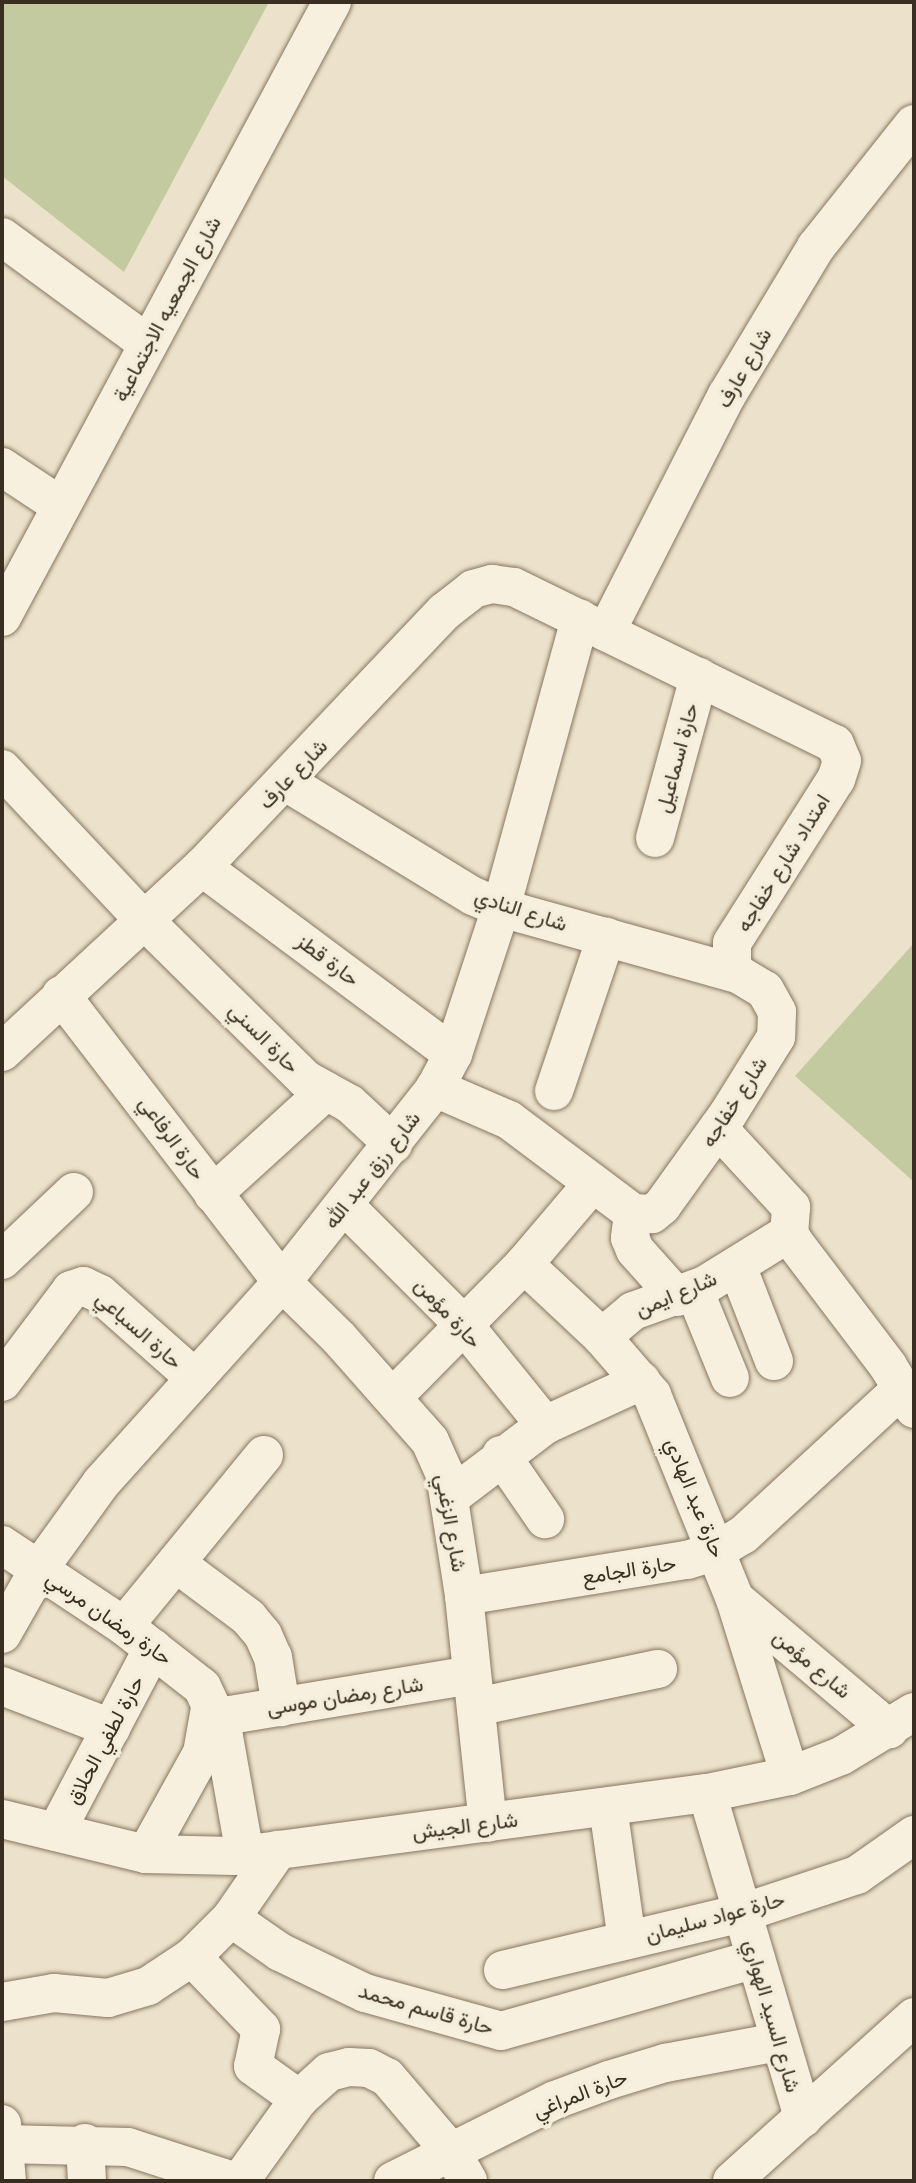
<!DOCTYPE html>
<meta charset="utf-8">
<style>
body{margin:0}
#map{position:relative;width:916px;height:2183px;overflow:hidden;background:#ece2cb;font-family:"Roboto Serif",Vazirmatn,serif}
div>[style]{position:absolute}
.green>*{inset:0;background:#c4ca9f}
.roads{filter:drop-shadow(0 0 2px #887660) drop-shadow(0 0 2px #887660)}
.street>*{height:38px;margin:-19px;padding:0 19px;transform-origin:19px;border-radius:19px;background:#f7f0de}
span{translate:-50% -50%;white-space:nowrap;text-align:center;line-height:1.15;-webkit-text-stroke:7px #f4edda;paint-order:stroke}
.street-label{font-size:21px;color:#3a2e22}
.frame{position:absolute;inset:0;border:4px solid #3a2e22;pointer-events:none}
</style>
<div id="map">
<div class="green">
<i style="clip-path:polygon(2px 2px,269px 2px,124px 272px,2px 176px)"></i>
<i style="clip-path:polygon(914px 943px,914px 1182px,795px 1076px)"></i>
</div>
<div class="roads">
<div class="street">
<i style="left:2px;top:237px;width:181px;rotate:36.2deg"></i>
<i style="left:2px;top:467px;width:71px;rotate:33.5deg"></i>
<i style="left:2px;top:617px;width:698px;rotate:-61.78deg"></i>
<i style="left:606px;top:632px;width:266px;rotate:-63deg"></i>
<i style="left:727px;top:395px;width:173px;rotate:-59deg"></i>
<i style="left:816px;top:247px;width:157px;rotate:-51.5deg"></i>
<i style="left:2px;top:769px;width:207px;rotate:46.8deg"></i>
<i style="left:144px;top:920px;width:226px;rotate:44.6deg"></i>
<i style="left:305px;top:1079px;width:51px;rotate:29.1deg"></i>
<i style="left:350px;top:1104px;width:59px;rotate:42.9deg"></i>
<i style="left:286px;top:782px;width:219px;rotate:31.4deg"></i>
<i style="left:473px;top:896px;width:30px;rotate:23deg"></i>
<i style="left:501px;top:908px;width:246px;rotate:15.6deg"></i>
<i style="left:738px;top:974px;width:31px;rotate:31deg"></i>
<i style="left:765px;top:990px;width:25px;rotate:61deg"></i>
<i style="left:777px;top:1012px;width:25px;rotate:92deg"></i>
<i style="left:776px;top:1037px;width:91px;rotate:121.9deg"></i>
<i style="left:728px;top:1114px;width:113px;rotate:125.7deg"></i>
<i style="left:662px;top:1206px;width:13px;rotate:141deg"></i>
<i style="left:652px;top:1214px;width:19px;rotate:-177deg"></i>
<i style="left:633px;top:1213px;width:155px;rotate:-143.1deg"></i>
<i style="left:509px;top:1120px;width:81px;rotate:-156.6deg"></i>
<i style="left:655px;top:838px;width:167px;rotate:-74.7deg"></i>
<i style="left:202px;top:867px;width:313px;rotate:36.7deg"></i>
<i style="left:61px;top:995px;width:362px;rotate:52.4deg"></i>
<i style="left:282px;top:1282px;width:80px;rotate:44.5deg"></i>
<i style="left:339px;top:1338px;width:137px;rotate:48.5deg"></i>
<i style="left:430px;top:1441px;width:36px;rotate:66deg"></i>
<i style="left:445px;top:1474px;width:123px;rotate:81.1deg"></i>
<i style="left:464px;top:1596px;width:228px;rotate:84deg"></i>
<i style="left:2px;top:1052px;width:272px;rotate:-42.8deg"></i>
<i style="left:202px;top:867px;width:352px;rotate:-46.5deg"></i>
<i style="left:444px;top:612px;width:37px;rotate:-38deg"></i>
<i style="left:473px;top:589px;width:20px;rotate:-15deg"></i>
<i style="left:492px;top:584px;width:22px;rotate:8deg"></i>
<i style="left:514px;top:587px;width:357px;rotate:26.1deg"></i>
<i style="left:835px;top:744px;width:18px;rotate:68deg"></i>
<i style="left:842px;top:761px;width:19px;rotate:108deg"></i>
<i style="left:836px;top:779px;width:194px;rotate:122.4deg"></i>
<i style="left:732px;top:943px;width:22px;rotate:90deg"></i>
<i style="left:732px;top:965px;width:11px;rotate:56deg"></i>
<i style="left:554px;top:1091px;width:163px;rotate:-71.3deg"></i>
<i style="left:718px;top:1128px;width:108px;rotate:47.3deg"></i>
<i style="left:791px;top:1207px;width:26px;rotate:94deg"></i>
<i style="left:789px;top:1233px;width:10px;rotate:61deg"></i>
<i style="left:794px;top:1242px;width:156px;rotate:52.8deg"></i>
<i style="left:888px;top:1366px;width:50px;rotate:58.8deg"></i>
<i style="left:213px;top:1194px;width:153px;rotate:-42.3deg"></i>
<i style="left:345px;top:1206px;width:168px;rotate:45deg"></i>
<i style="left:464px;top:1325px;width:129px;rotate:51deg"></i>
<i style="left:633px;top:1213px;width:25px;rotate:97deg"></i>
<i style="left:630px;top:1238px;width:13px;rotate:67deg"></i>
<i style="left:635px;top:1250px;width:63px;rotate:48.2deg"></i>
<i style="left:2px;top:1260px;width:99px;rotate:-43.4deg"></i>
<i style="left:524px;top:1264px;width:107px;rotate:43.1deg"></i>
<i style="left:602px;top:1337px;width:77px;rotate:49.2deg"></i>
<i style="left:652px;top:1395px;width:220px;rotate:67.9deg"></i>
<i style="left:735px;top:1599px;width:185px;rotate:72.7deg"></i>
<i style="left:737px;top:1266px;width:102px;rotate:68.7deg"></i>
<i style="left:694px;top:1290px;width:95px;rotate:67.8deg"></i>
<i style="left:602px;top:1337px;width:40px;rotate:-40deg"></i>
<i style="left:633px;top:1311px;width:77px;rotate:-19.9deg"></i>
<i style="left:705px;top:1285px;width:99px;rotate:-31.8deg"></i>
<i style="left:2px;top:1382px;width:115px;rotate:-53.1deg"></i>
<i style="left:71px;top:1290px;width:13px;rotate:-18deg"></i>
<i style="left:83px;top:1286px;width:19px;rotate:25deg"></i>
<i style="left:100px;top:1294px;width:127px;rotate:41.5deg"></i>
<i style="left:394px;top:1396px;width:185px;rotate:-45.4deg"></i>
<i style="left:524px;top:1264px;width:106px;rotate:-49.6deg"></i>
<i style="left:501px;top:1455px;width:78px;rotate:55.5deg"></i>
<i style="left:449px;top:1498px;width:121px;rotate:-37.2deg"></i>
<i style="left:545px;top:1425px;width:106px;rotate:-24.6deg"></i>
<i style="left:2px;top:1545px;width:146px;rotate:33.6deg"></i>
<i style="left:124px;top:1626px;width:99px;rotate:38deg"></i>
<i style="left:202px;top:1687px;width:49px;rotate:64.5deg"></i>
<i style="left:223px;top:1731px;width:126px;rotate:79.9deg"></i>
<i style="left:177px;top:1564px;width:89px;rotate:36.7deg"></i>
<i style="left:248px;top:1617px;width:23px;rotate:50deg"></i>
<i style="left:263px;top:1635px;width:24px;rotate:66deg"></i>
<i style="left:273px;top:1657px;width:51px;rotate:80.9deg"></i>
<i style="left:464px;top:1596px;width:226px;rotate:-9.2deg"></i>
<i style="left:687px;top:1560px;width:30px;rotate:-17deg"></i>
<i style="left:716px;top:1551px;width:31px;rotate:-31deg"></i>
<i style="left:743px;top:1535px;width:215px;rotate:-42.7deg"></i>
<i style="left:735px;top:1599px;width:202px;rotate:40.2deg"></i>
<i style="left:124px;top:1626px;width:221px;rotate:-50.7deg"></i>
<i style="left:2px;top:1634px;width:75px;rotate:-60.4deg"></i>
<i style="left:39px;top:1569px;width:106px;rotate:-54.2deg"></i>
<i style="left:101px;top:1483px;width:270px;rotate:-48deg"></i>
<i style="left:282px;top:1282px;width:247px;rotate:-51.7deg"></i>
<i style="left:435px;top:1088px;width:38px;rotate:-62deg"></i>
<i style="left:453px;top:1054px;width:154px;rotate:-71.8deg"></i>
<i style="left:501px;top:908px;width:300px;rotate:-74.7deg"></i>
<i style="left:2px;top:1686px;width:117px;rotate:21.1deg"></i>
<i style="left:476px;top:1707px;width:186px;rotate:-11.8deg"></i>
<i style="left:218px;top:1717px;width:257px;rotate:-9.4deg"></i>
<i style="left:707px;top:1793px;width:339px;rotate:73.5deg"></i>
<i style="left:608px;top:1807px;width:134px;rotate:81.9deg"></i>
<i style="left:2px;top:1819px;width:148px;rotate:13.7deg"></i>
<i style="left:146px;top:1854px;width:88px;rotate:1.3deg"></i>
<i style="left:234px;top:1856px;width:477px;rotate:-7.6deg"></i>
<i style="left:707px;top:1793px;width:85px;rotate:-11.6deg"></i>
<i style="left:790px;top:1776px;width:55px;rotate:-21.4deg"></i>
<i style="left:841px;top:1756px;width:85px;rotate:-31.1deg"></i>
<i style="left:56px;top:1832px;width:208px;rotate:-62.2deg"></i>
<i style="left:146px;top:1854px;width:115px;rotate:-61deg"></i>
<i style="left:202px;top:1753px;width:46px;rotate:-79.9deg"></i>
<i style="left:231px;top:1918px;width:60px;rotate:34.8deg"></i>
<i style="left:280px;top:1952px;width:94px;rotate:25.8deg"></i>
<i style="left:365px;top:1993px;width:141px;rotate:15.6deg"></i>
<i style="left:501px;top:2031px;width:265px;rotate:-15.8deg"></i>
<i style="left:192px;top:1957px;width:100px;rotate:46.2deg"></i>
<i style="left:261px;top:2029px;width:38px;rotate:102deg"></i>
<i style="left:253px;top:2066px;width:57px;rotate:35.7deg"></i>
<i style="left:503px;top:1970px;width:246px;rotate:-13.4deg"></i>
<i style="left:742px;top:1913px;width:121px;rotate:-18.3deg"></i>
<i style="left:857px;top:1875px;width:70px;rotate:-35.1deg"></i>
<i style="left:2px;top:2002px;width:53px;rotate:-9.8deg"></i>
<i style="left:54px;top:1993px;width:54px;rotate:5.3deg"></i>
<i style="left:108px;top:1998px;width:42px;rotate:-16.7deg"></i>
<i style="left:148px;top:1986px;width:53px;rotate:-33.4deg"></i>
<i style="left:192px;top:1957px;width:55px;rotate:-45deg"></i>
<i style="left:231px;top:1918px;width:83px;rotate:-55.3deg"></i>
<i style="left:2px;top:2124px;width:57px;rotate:85deg"></i>
<i style="left:85px;top:2143px;width:38px;rotate:87deg"></i>
<i style="left:3px;top:2144px;width:125px;rotate:1.4deg"></i>
<i style="left:128px;top:2147px;width:110px;rotate:17.9deg"></i>
<i style="left:240px;top:2181px;width:101px;rotate:-54.3deg"></i>
<i style="left:299px;top:2099px;width:40px;rotate:-42deg"></i>
<i style="left:329px;top:2072px;width:21px;rotate:-14deg"></i>
<i style="left:349px;top:2067px;width:20px;rotate:3deg"></i>
<i style="left:369px;top:2068px;width:20px;rotate:27deg"></i>
<i style="left:387px;top:2077px;width:100px;rotate:49.5deg"></i>
<i style="left:452px;top:2153px;width:32px;rotate:60deg"></i>
<i style="left:393px;top:2181px;width:181px;rotate:-26.6deg"></i>
<i style="left:555px;top:2100px;width:58px;rotate:-20.3deg"></i>
<i style="left:609px;top:2080px;width:59px;rotate:-16.9deg"></i>
<i style="left:665px;top:2063px;width:115px;rotate:-10.5deg"></i>
<i style="left:732px;top:2181px;width:245px;rotate:-42deg"></i>
</div>
</div>
<div class="street-label">
<span style="left:167px;top:309px;rotate:-62deg">شارع الجمعيه الاجتماعية</span>
<span style="left:744px;top:368px;rotate:-60deg">شارع عارف</span>
<span style="left:677px;top:758px;rotate:-75deg">حارة اسماعيل</span>
<span style="left:293px;top:774px;rotate:-46deg">شارع عارف</span>
<span style="left:783px;top:863px;rotate:-58deg">امتداد شارع خفاجه</span>
<span style="left:521px;top:910px;rotate:18deg">شارع النادي</span>
<span style="left:328px;top:960px;rotate:37deg">حارة قطز</span>
<span style="left:264px;top:1038px;rotate:45deg">حارة السني</span>
<span style="left:734px;top:1102px;rotate:-57deg">شارع خفاجه</span>
<span style="left:172px;top:1138px;rotate:54deg">حارة الرفاعي</span>
<span style="left:372px;top:1170px;rotate:-52deg">شارع رزق عبد الله</span>
<span style="left:676px;top:1294px;rotate:-23deg">شارع ايمن</span>
<span style="left:448px;top:1313px;rotate:47deg">حارة مؤمن</span>
<span style="left:139px;top:1330px;rotate:41deg">حارة السباعي</span>
<span style="left:695px;top:1498px;rotate:68deg">حارة عبد الهادي</span>
<span style="left:451px;top:1523px;rotate:80deg">شارع الزغبي</span>
<span style="left:629px;top:1570px;rotate:-9deg">حارة الجامع</span>
<span style="left:109px;top:1618px;rotate:35deg">حارة رمضان مرسي</span>
<span style="left:812px;top:1664px;rotate:40deg">شارع مؤمن</span>
<span style="left:345px;top:1696px;rotate:-9deg">شارع رمضان موسى</span>
<span style="left:105px;top:1740px;rotate:-62deg">حارة لطفي الحلاق</span>
<span style="left:465px;top:1826px;rotate:-7deg">شارع الجيش</span>
<span style="left:715px;top:1917px;rotate:-15deg">حارة عواد سليمان</span>
<span style="left:426px;top:2009px;rotate:16deg">حارة قاسم محمد</span>
<span style="left:772px;top:2016px;rotate:74deg">شارع السيد الهواري</span>
<span style="left:580px;top:2094px;rotate:-21deg">حارة المراغي</span>
</div>
<div class="frame"></div>
</div>
